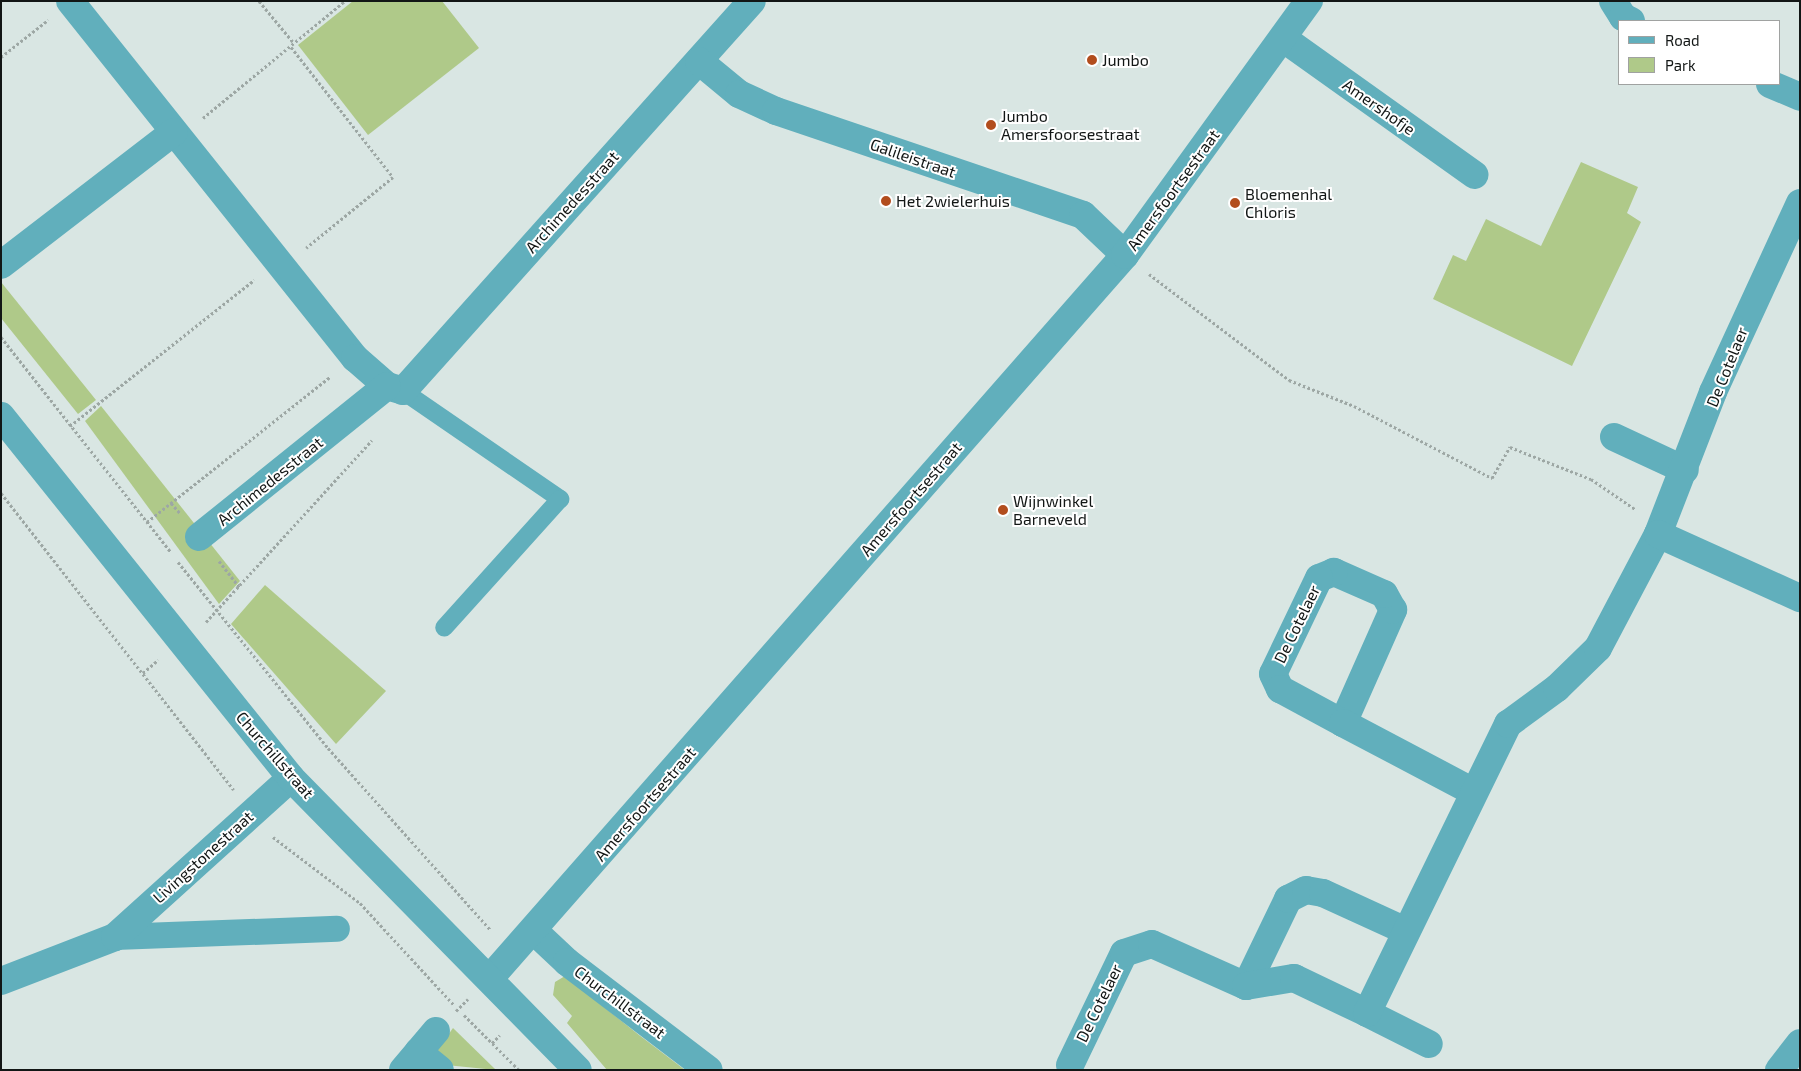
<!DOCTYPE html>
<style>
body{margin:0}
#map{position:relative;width:1801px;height:1071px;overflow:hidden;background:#d9e6e3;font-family:"Exo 2",sans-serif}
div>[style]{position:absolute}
.green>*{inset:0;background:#afc989}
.path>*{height:3px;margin-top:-1.5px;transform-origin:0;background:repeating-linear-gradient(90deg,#9da7a4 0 2.5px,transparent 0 5px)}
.service>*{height:18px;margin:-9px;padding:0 9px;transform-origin:9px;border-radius:9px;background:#61afbc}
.pedestrian>*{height:26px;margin:-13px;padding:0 13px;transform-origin:13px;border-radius:13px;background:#61afbc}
.minor>*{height:28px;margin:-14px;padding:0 14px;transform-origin:14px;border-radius:14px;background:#61afbc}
.tertiary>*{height:28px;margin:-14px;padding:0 14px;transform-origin:14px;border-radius:14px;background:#61afbc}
.dots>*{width:14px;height:14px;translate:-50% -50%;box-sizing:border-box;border:2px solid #fff;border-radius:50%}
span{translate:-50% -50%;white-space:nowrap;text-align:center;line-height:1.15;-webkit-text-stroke:4px #fff;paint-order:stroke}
.poi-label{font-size:16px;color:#121615}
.left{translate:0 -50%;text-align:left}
.street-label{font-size:16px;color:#121615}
.frame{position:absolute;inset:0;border:2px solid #121615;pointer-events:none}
.legend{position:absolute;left:1618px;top:20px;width:162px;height:65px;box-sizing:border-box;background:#fff;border:1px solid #a0a2a1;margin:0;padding:6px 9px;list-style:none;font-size:15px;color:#121615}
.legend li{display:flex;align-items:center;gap:10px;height:25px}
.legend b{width:25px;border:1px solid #a0a2a1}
</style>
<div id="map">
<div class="green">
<i style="clip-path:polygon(353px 1px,442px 1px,479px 48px,368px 135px,298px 45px)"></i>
<i style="clip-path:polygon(1581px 162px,1638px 187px,1627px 213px,1641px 222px,1572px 366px,1433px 299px,1453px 255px,1466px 261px,1486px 219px,1541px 246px)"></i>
<i style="clip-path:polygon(1px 282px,96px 400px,78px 414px,1px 318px)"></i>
<i style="clip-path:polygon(101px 406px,240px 581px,219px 604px,85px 421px)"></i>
<i style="clip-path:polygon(265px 585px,386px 691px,336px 744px,231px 624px)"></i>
<i style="clip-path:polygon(565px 976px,639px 1035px,685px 1070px,607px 1070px,567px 1023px,572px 1016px,553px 995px,555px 982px)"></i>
<i style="clip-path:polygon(453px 1028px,496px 1070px,446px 1065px,436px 1052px)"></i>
</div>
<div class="path">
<i style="left:259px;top:1px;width:53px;rotate:50.3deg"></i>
<i style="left:291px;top:47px;width:165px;rotate:51.9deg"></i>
<i style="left:393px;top:177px;width:112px;rotate:140.8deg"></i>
<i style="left:1px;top:57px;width:60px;rotate:-38.2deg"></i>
<i style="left:203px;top:118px;width:184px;rotate:-39.5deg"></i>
<i style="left:1149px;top:274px;width:176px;rotate:37.1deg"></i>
<i style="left:1289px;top:380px;width:70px;rotate:21.8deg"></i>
<i style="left:1354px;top:406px;width:156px;rotate:27.6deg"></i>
<i style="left:1492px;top:478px;width:36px;rotate:-60deg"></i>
<i style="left:1510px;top:447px;width:87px;rotate:21.6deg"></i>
<i style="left:1591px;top:479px;width:53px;rotate:34.3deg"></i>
<i style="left:1px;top:337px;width:273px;rotate:51.7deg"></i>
<i style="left:70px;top:426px;width:235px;rotate:-38.4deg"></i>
<i style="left:1px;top:493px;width:377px;rotate:51.9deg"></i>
<i style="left:171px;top:503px;width:13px;rotate:48deg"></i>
<i style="left:147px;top:522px;width:233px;rotate:-38.4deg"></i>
<i style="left:219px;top:561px;width:34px;rotate:52deg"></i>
<i style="left:178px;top:562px;width:239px;rotate:51.1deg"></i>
<i style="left:328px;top:748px;width:244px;rotate:48.2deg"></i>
<i style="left:206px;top:622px;width:246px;rotate:-47.6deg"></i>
<i style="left:143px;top:673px;width:20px;rotate:-41deg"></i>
<i style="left:273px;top:837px;width:109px;rotate:37.2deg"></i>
<i style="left:360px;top:903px;width:139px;rotate:47.3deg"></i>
<i style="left:456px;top:1011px;width:17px;rotate:-45deg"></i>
<i style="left:464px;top:1015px;width:78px;rotate:45deg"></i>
<i style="left:492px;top:1043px;width:11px;rotate:-45deg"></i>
</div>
<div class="service">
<i style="left:403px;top:391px;width:191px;rotate:34.5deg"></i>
<i style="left:560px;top:499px;width:173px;rotate:132deg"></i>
</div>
<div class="pedestrian">
<i style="left:115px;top:937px;width:222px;rotate:-2.1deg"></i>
</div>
<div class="minor">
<i style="left:70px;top:1px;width:457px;rotate:51.4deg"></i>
<i style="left:355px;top:358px;width:43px;rotate:41.2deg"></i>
<i style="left:387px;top:386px;width:17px;rotate:17deg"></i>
<i style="left:403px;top:391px;width:523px;rotate:-48.18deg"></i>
<i style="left:1613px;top:1px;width:19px;rotate:58deg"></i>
<i style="left:1623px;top:17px;width:9px;rotate:27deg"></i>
<i style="left:1284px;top:39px;width:234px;rotate:35.5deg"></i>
<i style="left:699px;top:61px;width:52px;rotate:39.5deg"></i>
<i style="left:739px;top:94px;width:41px;rotate:24.7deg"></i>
<i style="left:776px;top:111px;width:324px;rotate:18.7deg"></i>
<i style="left:1083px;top:215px;width:58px;rotate:43.6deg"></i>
<i style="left:1770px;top:84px;width:33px;rotate:23deg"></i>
<i style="left:1px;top:265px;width:218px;rotate:-37.6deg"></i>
<i style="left:1614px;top:437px;width:78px;rotate:24.9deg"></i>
<i style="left:1658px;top:534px;width:152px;rotate:-68.8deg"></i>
<i style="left:1713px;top:392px;width:208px;rotate:-65.3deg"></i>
<i style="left:199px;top:537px;width:241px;rotate:-38.8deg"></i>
<i style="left:1343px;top:723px;width:124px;rotate:-66.1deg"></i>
<i style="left:1393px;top:610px;width:18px;rotate:-119deg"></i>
<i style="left:1384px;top:594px;width:55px;rotate:-156.3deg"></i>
<i style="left:1334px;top:572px;width:16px;rotate:158deg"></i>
<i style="left:1319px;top:578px;width:106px;rotate:115.6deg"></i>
<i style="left:1273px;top:674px;width:17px;rotate:65deg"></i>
<i style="left:1280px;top:689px;width:72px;rotate:28.4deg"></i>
<i style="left:1343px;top:723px;width:148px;rotate:27.8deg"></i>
<i style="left:534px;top:931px;width:45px;rotate:43.2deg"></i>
<i style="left:567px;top:962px;width:178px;rotate:37.3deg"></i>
<i style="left:490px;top:978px;width:962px;rotate:-48.71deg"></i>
<i style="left:1125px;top:255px;width:314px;rotate:-54.1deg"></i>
<i style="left:1px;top:981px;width:122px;rotate:-21.1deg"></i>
<i style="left:115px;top:937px;width:237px;rotate:-42.1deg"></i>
<i style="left:1246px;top:986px;width:97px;rotate:-64.2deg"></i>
<i style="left:1288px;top:899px;width:20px;rotate:-27deg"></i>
<i style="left:1306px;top:890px;width:17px;rotate:10deg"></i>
<i style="left:1323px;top:893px;width:91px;rotate:24.6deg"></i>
<i style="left:1367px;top:1013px;width:69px;rotate:26.6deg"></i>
<i style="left:418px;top:1052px;width:28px;rotate:39deg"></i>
<i style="left:1070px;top:1065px;width:124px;rotate:-64.3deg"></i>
<i style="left:1124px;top:953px;width:29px;rotate:-18deg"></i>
<i style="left:1152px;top:944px;width:103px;rotate:24.1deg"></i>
<i style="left:1246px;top:986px;width:49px;rotate:-9.5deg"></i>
<i style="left:1294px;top:978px;width:81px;rotate:25.6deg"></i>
<i style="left:1367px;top:1013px;width:322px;rotate:-64deg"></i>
<i style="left:1508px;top:724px;width:61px;rotate:-36.3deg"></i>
<i style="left:1557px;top:688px;width:57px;rotate:-44.3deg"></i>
<i style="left:1598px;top:648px;width:129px;rotate:-62.2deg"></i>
<i style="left:1658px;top:534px;width:156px;rotate:24.3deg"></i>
<i style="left:403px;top:1070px;width:51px;rotate:-49.8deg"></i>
<i style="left:1779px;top:1070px;width:34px;rotate:-52deg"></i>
</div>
<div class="tertiary">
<i style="left:1px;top:416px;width:464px;rotate:51.3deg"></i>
<i style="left:291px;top:778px;width:409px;rotate:45.5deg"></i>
</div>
<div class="dots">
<i style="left:1092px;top:60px;background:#b24d1d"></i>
<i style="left:991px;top:125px;background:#b24d1d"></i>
<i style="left:886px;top:201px;background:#b24d1d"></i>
<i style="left:1235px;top:203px;background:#b24d1d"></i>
<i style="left:1003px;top:510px;background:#b24d1d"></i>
</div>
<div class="poi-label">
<span class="left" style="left:1102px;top:60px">Jumbo</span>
<span class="left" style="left:1001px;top:125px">Jumbo<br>Amersfoorsestraat</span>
<span class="left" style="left:1245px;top:203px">Bloemenhal<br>Chloris</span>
<span class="left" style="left:896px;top:201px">Het 2wielerhuis</span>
<span class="left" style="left:1013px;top:510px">Wijnwinkel<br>Barneveld</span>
</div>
<div class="street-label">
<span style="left:1379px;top:107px;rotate:35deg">Amershofje</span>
<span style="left:913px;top:158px;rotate:19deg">Galileistraat</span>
<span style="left:1173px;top:190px;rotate:-54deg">Amersfoortsestraat</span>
<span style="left:572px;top:202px;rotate:-48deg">Archimedesstraat</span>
<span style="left:1727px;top:367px;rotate:-68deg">De Cotelaer</span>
<span style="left:270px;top:481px;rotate:-39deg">Archimedesstraat</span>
<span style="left:911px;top:499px;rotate:-49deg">Amersfoortsestraat</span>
<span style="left:1297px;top:624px;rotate:-64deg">De Cotelaer</span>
<span style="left:275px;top:755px;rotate:49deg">Churchillstraat</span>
<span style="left:645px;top:804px;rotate:-49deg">Amersfoortsestraat</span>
<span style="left:203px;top:857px;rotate:-42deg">Livingstonestraat</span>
<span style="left:620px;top:1002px;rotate:37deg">Churchillstraat</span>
<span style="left:1099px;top:1003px;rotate:-64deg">De Cotelaer</span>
</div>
<div class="frame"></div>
<ul class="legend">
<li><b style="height:6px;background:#61afbc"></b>Road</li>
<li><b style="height:14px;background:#afc989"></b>Park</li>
</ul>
</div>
